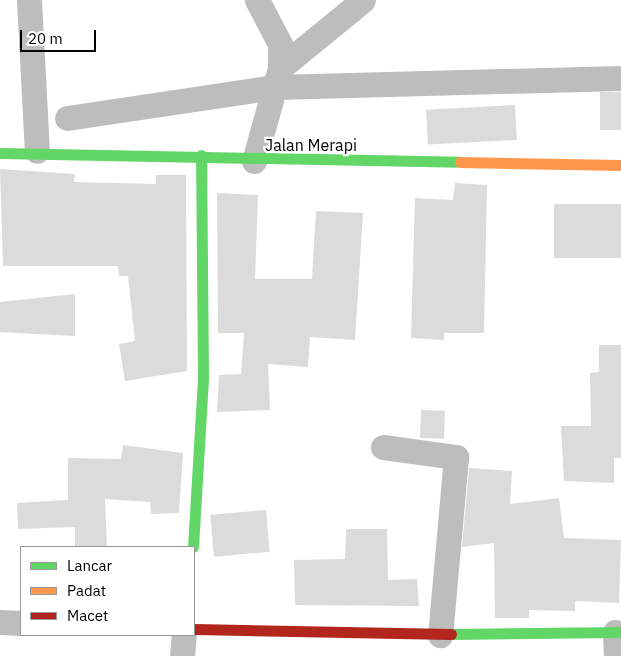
<!DOCTYPE html>
<style>
body{margin:0}
#map{position:relative;width:621px;height:656px;overflow:hidden;background:#fff;font-family:"IBM Plex Sans",sans-serif}
div>[style]{position:absolute}
.building>*{inset:0;background:#dbdbdb;transform-origin:0 0}
.street>*{height:25px;margin:-12.5px;padding:0 12.5px;transform-origin:12.5px;border-radius:12.5px;background:#bdbdbd}
.fast>*{height:11px;margin:-5.5px;padding:0 5.5px;transform-origin:5.5px;border-radius:5.5px;background:#63d668}
.slow>*{height:11px;margin:-5.5px;padding:0 5.5px;transform-origin:5.5px;border-radius:5.5px;background:#ff974d}
.jam>*{height:11px;margin:-5.5px;padding:0 5.5px;transform-origin:5.5px;border-radius:5.5px;background:#b3261e}
span{translate:-50% -50%;white-space:nowrap;text-align:center;line-height:1.15;-webkit-text-stroke:4.5px #fff;paint-order:stroke}
.street-label{font-size:16px;color:#000}
.legend{position:absolute;left:20px;top:546px;width:175px;height:90px;box-sizing:border-box;background:#fff;border:1px solid #999;margin:0;padding:6px 9px;list-style:none;font-size:15px;color:#000}
.legend li{display:flex;align-items:center;gap:10px;height:25px}
.legend b{width:25px;border:1px solid #999}
.scale{position:absolute;left:20px;top:30px;width:76px;height:22px;box-sizing:border-box;border:2px solid #000;border-top:0;padding-left:6px;font-size:15px;line-height:18px;white-space:nowrap;color:#000;-webkit-text-stroke:4px #fff;paint-order:stroke}
</style>
<div id="map">
<div class="building">
<i style="left:621px;top:92px;width:38px;height:21px;rotate:90deg"></i>
<i style="left:515px;top:105px;width:35px;height:89px;rotate:87deg"></i>
<i style="clip-path:polygon(0 169px,75px 174px,74px 182px,156px 184px,156px 175px,186px 175px,187px 371px,125px 381px,119px 344px,135px 341px,128px 276px,119px 276px,118px 266px,3px 266px)"></i>
<i style="clip-path:polygon(455px 183px,487px 185px,484px 333px,444px 333px,444px 340px,411px 338px,415px 198px,453px 200px)"></i>
<i style="clip-path:polygon(217px 193px,258px 195px,255px 279px,312px 279px,316px 211px,363px 213px,355px 340px,310px 337px,308px 367px,268px 364px,270px 410px,217px 412px,219px 375px,241px 374px,244px 333px,218px 333px)"></i>
<i style="left:554px;top:204px;width:67px;height:54px"></i>
<i style="clip-path:polygon(75px 294px,75px 336px,0 332px,0 302px)"></i>
<i style="clip-path:polygon(599px 345px,621px 345px,621px 458px,614px 458px,614px 483px,564px 481px,561px 426px,591px 426px,590px 373px,599px 372px)"></i>
<i style="left:421px;top:410px;width:24px;height:28px;rotate:2deg"></i>
<i style="clip-path:polygon(123px 445px,183px 453px,179px 513px,151px 514px,150px 502px,105px 499px,107px 547px,75px 547px,75px 527px,18px 529px,17px 503px,68px 500px,68px 458px,121px 459px)"></i>
<i style="clip-path:polygon(469px 468px,512px 471px,510px 504px,559px 498px,564px 538px,621px 540px,619px 603px,575px 601px,575px 611px,529px 610px,529px 618px,495px 618px,494px 543px,462px 547px)"></i>
<i style="left:266px;top:510px;width:42px;height:56px;rotate:85deg"></i>
<i style="clip-path:polygon(346px 529px,387px 529px,388px 580px,417px 579px,419px 606px,295px 605px,294px 560px,345px 559px)"></i>
</div>
<div class="street">
<i style="left:29px;top:0;width:151px;rotate:87deg"></i>
<i style="left:280px;top:68px;width:107px;rotate:-39.3deg"></i>
<i style="left:67px;top:118px;width:210px;rotate:-8.5deg"></i>
<i style="left:275px;top:87px;width:346px;rotate:-1.5deg"></i>
<i style="left:254px;top:161px;width:97px;rotate:-74.4deg"></i>
<i style="left:280px;top:68px;width:24px;rotate:-90deg"></i>
<i style="left:280px;top:44px;width:50px;rotate:-117.6deg"></i>
<i style="left:383px;top:447px;width:74px;rotate:7.8deg"></i>
<i style="left:456px;top:457px;width:179px;rotate:95.1deg"></i>
<i style="left:0;top:622px;width:21px;rotate:3deg"></i>
<i style="left:615px;top:632px;width:24px;rotate:88deg"></i>
<i style="left:182px;top:656px;width:21px;rotate:-85deg"></i>
</div>
<div class="fast">
<i style="left:0;top:153px;width:460px;rotate:1.1deg"></i>
<i style="left:193px;top:547px;width:170px;rotate:-86.6deg"></i>
<i style="left:203px;top:377px;width:222px;rotate:-90.5deg"></i>
<i style="left:451px;top:634px;width:170px;rotate:-0.7deg"></i>
</div>
<div class="slow">
<i style="left:460px;top:162px;width:161px;rotate:1.1deg"></i>
</div>
<div class="jam">
<i style="left:194px;top:629px;width:257px;rotate:1.1deg"></i>
</div>
<div class="street-label">
<span style="left:311px;top:145px">Jalan Merapi</span>
</div>
<ul class="legend">
<li><b style="height:6px;background:#63d668"></b>Lancar</li>
<li><b style="height:6px;background:#ff974d"></b>Padat</li>
<li><b style="height:6px;background:#b3261e"></b>Macet</li>
</ul>
<div class="scale">20 m</div>
</div>
